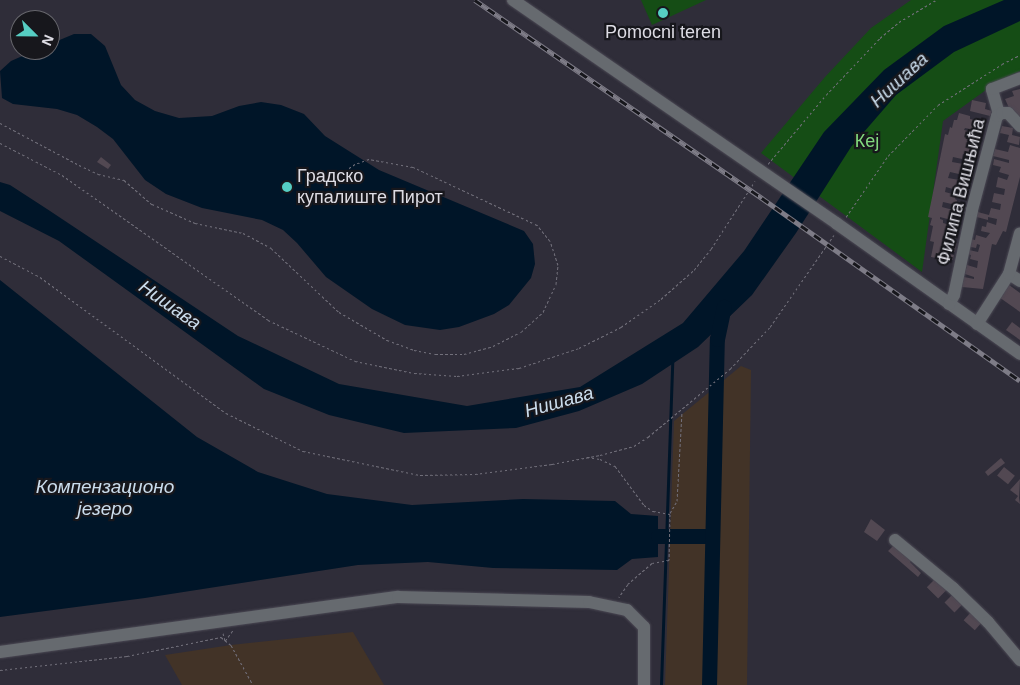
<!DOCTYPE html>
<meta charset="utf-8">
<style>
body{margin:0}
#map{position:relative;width:1020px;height:685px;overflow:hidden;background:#2f2d39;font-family:Helvetica,sans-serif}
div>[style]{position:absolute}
.industrial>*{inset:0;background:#423327}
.green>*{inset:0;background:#154d15}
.water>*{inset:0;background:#001528}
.stream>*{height:2.5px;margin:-1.25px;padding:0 1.25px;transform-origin:1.25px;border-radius:1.25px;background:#001528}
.river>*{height:15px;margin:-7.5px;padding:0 7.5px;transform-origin:7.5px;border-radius:7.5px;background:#001528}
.building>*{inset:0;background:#524852;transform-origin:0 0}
.path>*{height:1px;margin-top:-0.5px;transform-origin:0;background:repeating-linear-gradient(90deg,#72707b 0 2.5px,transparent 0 5px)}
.roads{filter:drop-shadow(0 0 1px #4b4954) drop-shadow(0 0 1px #4b4954)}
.minor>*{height:12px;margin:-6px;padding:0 6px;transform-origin:6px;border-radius:6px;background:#666a6f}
.rail>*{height:4.5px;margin-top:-2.25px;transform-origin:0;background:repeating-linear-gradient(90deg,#17171c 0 8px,#7e7c87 0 16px);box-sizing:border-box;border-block:1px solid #7e7c87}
.dots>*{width:14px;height:14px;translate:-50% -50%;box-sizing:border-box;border:2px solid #17171c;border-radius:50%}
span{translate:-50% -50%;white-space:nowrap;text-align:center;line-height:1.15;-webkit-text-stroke:4.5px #17171c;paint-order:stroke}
.poi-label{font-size:18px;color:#dddce4}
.left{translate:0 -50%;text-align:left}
.park-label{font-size:18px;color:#82d97e}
.street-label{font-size:18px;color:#dddce4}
.water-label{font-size:19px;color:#cadcec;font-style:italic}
.north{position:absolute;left:10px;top:10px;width:50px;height:50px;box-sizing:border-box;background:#17171c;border:1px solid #66666c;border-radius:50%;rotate:113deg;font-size:14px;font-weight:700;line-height:20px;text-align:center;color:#dddce4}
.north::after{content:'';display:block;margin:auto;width:18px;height:22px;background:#56cec3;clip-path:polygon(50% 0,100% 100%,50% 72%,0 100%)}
</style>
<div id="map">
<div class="industrial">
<i style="clip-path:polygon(741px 366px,751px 370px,747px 685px,665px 685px,674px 421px)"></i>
<i style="clip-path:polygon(353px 632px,384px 685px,182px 685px,165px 655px,231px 645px)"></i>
</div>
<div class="green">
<i style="clip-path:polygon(641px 0,706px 0,652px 25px)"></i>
<i style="clip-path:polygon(911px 0,1020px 0,1020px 71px,997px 82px,943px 121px,922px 272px,761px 153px,825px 77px,871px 28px)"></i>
</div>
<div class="water">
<i style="clip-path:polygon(1004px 0,1020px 0,1020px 21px,954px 52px,896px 95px,851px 147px,796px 233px,752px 295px,698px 347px,642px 384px,579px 411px,516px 428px,404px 433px,329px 415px,264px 389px,59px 241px,0 211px,0 182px,10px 185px,47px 209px,238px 336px,339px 384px,467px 406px,580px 387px,683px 323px,744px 251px,824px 132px,884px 70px,944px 26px)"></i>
<i style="clip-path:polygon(74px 34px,91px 34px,105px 46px,121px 85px,135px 100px,155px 111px,179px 118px,212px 116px,239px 106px,261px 102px,281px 105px,304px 114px,325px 136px,379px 170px,524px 231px,533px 244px,535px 264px,531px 278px,509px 305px,494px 314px,459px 327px,440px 330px,405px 325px,372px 309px,326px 277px,297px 243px,283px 230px,262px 220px,202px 208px,166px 194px,145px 180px,113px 139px,97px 127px,77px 115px,57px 109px,13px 104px,2px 98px,0 71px,11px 61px,36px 50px,50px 50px,50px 44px)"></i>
<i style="clip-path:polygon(0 280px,197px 437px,258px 472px,327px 494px,412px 505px,523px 499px,615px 501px,631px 514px,658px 516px,658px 557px,632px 559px,617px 570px,493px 568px,428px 562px,358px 565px,145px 598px,0 617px)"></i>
</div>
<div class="stream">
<i style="left:661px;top:685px;width:323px;rotate:-88deg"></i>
</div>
<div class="river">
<i style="left:658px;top:536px;width:54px"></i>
<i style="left:709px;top:685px;width:346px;rotate:-88.7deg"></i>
<i style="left:717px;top:339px;width:33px;rotate:-78deg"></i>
</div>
<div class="building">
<i style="clip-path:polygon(1020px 89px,1020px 116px,1014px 119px,1005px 99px,1014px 96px,1012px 91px)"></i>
<i style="clip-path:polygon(972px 100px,986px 103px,985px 109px,992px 111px,990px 116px,970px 111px)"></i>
<i style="clip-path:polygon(959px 113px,970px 116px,970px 119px,980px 121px,979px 125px,976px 124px,975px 130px,965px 128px,964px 130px,978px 133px,973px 156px,963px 154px,962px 159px,953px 157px,952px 162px,969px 165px,968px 170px,960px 169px,959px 174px,950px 172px,948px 178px,965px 181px,963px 186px,957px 184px,956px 190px,946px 187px,945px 192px,956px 195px,955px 199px,957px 200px,956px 205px,943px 202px,942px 207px,953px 210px,951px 220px,940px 217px,940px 219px,943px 220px,943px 223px,953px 226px,952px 230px,955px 230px,954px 238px,943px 236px,942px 240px,957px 243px,955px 252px,944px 250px,944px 252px,954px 255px,953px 260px,942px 259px,931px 257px,934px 242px,930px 241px,933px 226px,930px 225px,932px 218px,928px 217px,945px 134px,948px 135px,950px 127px,952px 128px,954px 120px,957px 120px)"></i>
<i style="clip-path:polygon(1002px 126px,1013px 128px,1012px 135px,1020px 137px,1019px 145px,1007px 142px,1009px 135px,1000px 133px)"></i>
<i style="clip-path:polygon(1010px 145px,1020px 148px,1020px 177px,1006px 232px,1003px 231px,996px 245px,992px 244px,983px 289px,962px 287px,964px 277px,974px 279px,974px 277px,965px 274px,967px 265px,977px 268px,978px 261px,970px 259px,971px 255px,968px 254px,969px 250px,978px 252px,980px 245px,977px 244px,976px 248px,966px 246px,968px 238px,975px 240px,976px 235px,986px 238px,990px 233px,981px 231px,982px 226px,986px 227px,987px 222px,996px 225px,997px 219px,988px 217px,988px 220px,973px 216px,974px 211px,989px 215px,991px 208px,1000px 210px,1001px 204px,992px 202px,994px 193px,1004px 195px,1005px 189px,996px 187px,998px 177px,1007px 180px,1009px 175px,999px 172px,1001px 167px,993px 165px,994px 159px,1009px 163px,1009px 160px,993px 156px,995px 149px,1008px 152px)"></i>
<i style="clip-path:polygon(101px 157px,111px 165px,108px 169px,97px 162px)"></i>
<i style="clip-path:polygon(1005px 282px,1020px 293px,1020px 312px,996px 295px)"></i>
<i style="clip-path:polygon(1012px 322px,1020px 328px,1020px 340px,1006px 330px)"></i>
<i style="clip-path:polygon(1001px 458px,1005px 463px,988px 476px,985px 472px)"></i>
<i style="left:1004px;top:467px;width:14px;height:11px;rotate:39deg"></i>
<i style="clip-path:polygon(1020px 479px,1019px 498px,1020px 504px,1015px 500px,1018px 496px,1010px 490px)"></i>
<i style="clip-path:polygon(871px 519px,885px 530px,877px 541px,864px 532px)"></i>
<i style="clip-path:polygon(893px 546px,913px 558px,910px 562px,921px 573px,918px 577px,888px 551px)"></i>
<i style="left:936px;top:578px;width:16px;height:13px;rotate:45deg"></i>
<i style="left:953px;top:594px;width:14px;height:12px;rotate:45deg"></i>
<i style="left:971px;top:612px;width:15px;height:11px;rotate:42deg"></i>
</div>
<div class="path">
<i style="left:0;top:123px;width:89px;rotate:28deg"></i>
<i style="left:79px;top:165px;width:21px;rotate:25deg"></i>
<i style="left:98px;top:174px;width:27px;rotate:13deg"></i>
<i style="left:124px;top:180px;width:37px;rotate:41deg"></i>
<i style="left:152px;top:204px;width:47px;rotate:23.8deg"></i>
<i style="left:195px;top:223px;width:49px;rotate:11.8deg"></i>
<i style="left:243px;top:233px;width:32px;rotate:28deg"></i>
<i style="left:271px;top:248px;width:93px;rotate:43.3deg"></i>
<i style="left:339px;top:312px;width:56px;rotate:30.3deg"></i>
<i style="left:387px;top:340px;width:29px;rotate:20deg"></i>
<i style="left:414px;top:350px;width:21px;rotate:11deg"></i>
<i style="left:435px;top:354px;width:29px"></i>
<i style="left:464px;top:354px;width:30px;rotate:-15deg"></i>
<i style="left:493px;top:346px;width:31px;rotate:-27deg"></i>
<i style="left:521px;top:332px;width:30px;rotate:-42deg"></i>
<i style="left:543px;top:312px;width:31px;rotate:-65deg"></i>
<i style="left:556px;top:284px;width:19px;rotate:-84deg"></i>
<i style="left:558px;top:265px;width:25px;rotate:-108deg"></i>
<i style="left:550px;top:241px;width:21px;rotate:-129deg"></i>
<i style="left:537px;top:225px;width:137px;rotate:-154.9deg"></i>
<i style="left:413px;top:167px;width:45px;rotate:-169.7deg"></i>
<i style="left:369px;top:159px;width:15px;rotate:160deg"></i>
<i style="left:355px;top:164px;width:14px;rotate:146deg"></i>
<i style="left:0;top:143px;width:70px;rotate:27.3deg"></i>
<i style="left:62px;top:175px;width:252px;rotate:35.1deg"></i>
<i style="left:268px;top:320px;width:96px;rotate:25.2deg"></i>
<i style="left:355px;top:361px;width:60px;rotate:11.5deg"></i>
<i style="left:414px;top:373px;width:43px;rotate:4deg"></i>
<i style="left:457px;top:376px;width:63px;rotate:-7.4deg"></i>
<i style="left:519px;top:368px;width:63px;rotate:-18.4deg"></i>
<i style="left:579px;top:348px;width:47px;rotate:-26.6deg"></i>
<i style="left:621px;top:327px;width:49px;rotate:-35deg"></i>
<i style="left:661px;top:299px;width:44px;rotate:-41.3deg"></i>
<i style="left:694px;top:270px;width:27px;rotate:-51deg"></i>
<i style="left:711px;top:249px;width:81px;rotate:-57.1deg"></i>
<i style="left:768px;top:164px;width:90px;rotate:-50deg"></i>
<i style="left:826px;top:95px;width:79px;rotate:-46.5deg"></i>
<i style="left:880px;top:38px;width:25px;rotate:-40deg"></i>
<i style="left:899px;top:22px;width:43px;rotate:-30.7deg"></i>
<i style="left:846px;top:217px;width:74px;rotate:-55.5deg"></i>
<i style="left:888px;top:156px;width:71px;rotate:-45.6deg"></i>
<i style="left:938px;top:105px;width:76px;rotate:-32.6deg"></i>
<i style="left:1002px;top:64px;width:20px;rotate:-27deg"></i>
<i style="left:0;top:256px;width:45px;rotate:27.7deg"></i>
<i style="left:40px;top:277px;width:230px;rotate:36.2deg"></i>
<i style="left:226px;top:413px;width:86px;rotate:26.3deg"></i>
<i style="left:303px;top:451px;width:119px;rotate:11.6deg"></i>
<i style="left:420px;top:475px;width:55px;rotate:-1deg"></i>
<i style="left:475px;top:474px;width:78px;rotate:-7.4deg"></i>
<i style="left:552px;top:464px;width:49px;rotate:-10.6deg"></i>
<i style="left:600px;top:455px;width:35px;rotate:-15deg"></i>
<i style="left:634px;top:446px;width:17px;rotate:-33deg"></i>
<i style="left:648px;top:437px;width:107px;rotate:-39.7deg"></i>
<i style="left:730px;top:369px;width:58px;rotate:-46.4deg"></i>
<i style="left:770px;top:327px;width:112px;rotate:-55.2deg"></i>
<i style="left:587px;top:457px;width:13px;rotate:9deg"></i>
<i style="left:600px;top:459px;width:17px;rotate:25deg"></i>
<i style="left:615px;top:466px;width:49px;rotate:53.4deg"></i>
<i style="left:644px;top:505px;width:11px;rotate:34deg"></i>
<i style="left:653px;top:511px;width:17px;rotate:10deg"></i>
<i style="left:670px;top:514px;width:46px;rotate:91.2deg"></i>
<i style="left:669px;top:560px;width:17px;rotate:170deg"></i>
<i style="left:652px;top:563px;width:32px;rotate:139deg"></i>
<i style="left:628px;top:584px;width:16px;rotate:125deg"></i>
<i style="left:670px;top:513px;width:14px;rotate:-60deg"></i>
<i style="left:677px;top:501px;width:89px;rotate:-86.8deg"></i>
<i style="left:223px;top:633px;width:8px;rotate:76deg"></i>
<i style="left:225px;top:641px;width:14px;rotate:-54deg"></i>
<i style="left:0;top:670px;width:128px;rotate:-6.3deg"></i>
<i style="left:127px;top:656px;width:96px;rotate:-11.4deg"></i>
<i style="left:221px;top:637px;width:13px;rotate:39deg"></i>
<i style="left:231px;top:645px;width:46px;rotate:61.2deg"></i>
</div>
<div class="roads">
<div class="minor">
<i style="left:513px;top:0;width:393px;rotate:34.6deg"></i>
<i style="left:836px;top:223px;width:226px;rotate:35.4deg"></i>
<i style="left:999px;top:114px;width:26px;rotate:-106deg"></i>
<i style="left:992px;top:89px;width:30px;rotate:-21deg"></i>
<i style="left:1009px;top:274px;width:13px;rotate:32deg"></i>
<i style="left:949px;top:304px;width:10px;rotate:-61deg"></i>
<i style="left:954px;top:295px;width:87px;rotate:-78deg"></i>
<i style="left:972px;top:210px;width:97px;rotate:-75.1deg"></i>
<i style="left:997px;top:116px;width:6px;rotate:-31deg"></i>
<i style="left:1002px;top:113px;width:6px"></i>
<i style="left:1008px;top:113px;width:18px;rotate:47deg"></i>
<i style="left:977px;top:324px;width:59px;rotate:-57.4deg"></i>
<i style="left:1009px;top:274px;width:42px;rotate:-75deg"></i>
<i style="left:895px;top:540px;width:75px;rotate:39.6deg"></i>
<i style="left:953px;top:588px;width:49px;rotate:44.2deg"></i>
<i style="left:988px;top:622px;width:50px;rotate:49.9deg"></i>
<i style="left:0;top:652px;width:402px;rotate:-7.9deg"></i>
<i style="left:398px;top:597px;width:191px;rotate:1.5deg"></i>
<i style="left:589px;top:602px;width:39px;rotate:12deg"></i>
<i style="left:627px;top:610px;width:24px;rotate:45deg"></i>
<i style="left:644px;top:627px;width:58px;rotate:90deg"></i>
</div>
</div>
<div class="rail">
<i style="left:475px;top:0;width:349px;rotate:34.6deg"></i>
<i style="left:762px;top:198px;width:316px;rotate:35.3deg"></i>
</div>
<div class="dots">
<i style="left:663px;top:13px;background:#56cec3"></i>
<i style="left:287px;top:187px;background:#56cec3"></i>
</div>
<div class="poi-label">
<span style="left:663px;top:32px">Pomocni teren</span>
<span class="left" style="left:297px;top:187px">Градско<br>купалиште Пирот</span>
</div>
<div class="park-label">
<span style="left:867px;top:141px">Кеј</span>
</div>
<div class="street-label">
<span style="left:961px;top:192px;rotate:-76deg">Филипа Вишњића</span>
</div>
<div class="water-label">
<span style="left:899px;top:80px;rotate:-43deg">Нишава</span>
<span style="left:170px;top:305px;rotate:35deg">Нишава</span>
<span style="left:559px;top:402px;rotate:-16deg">Нишава</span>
<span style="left:105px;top:498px">Компензационо<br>језеро</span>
</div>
<div class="north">N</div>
</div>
